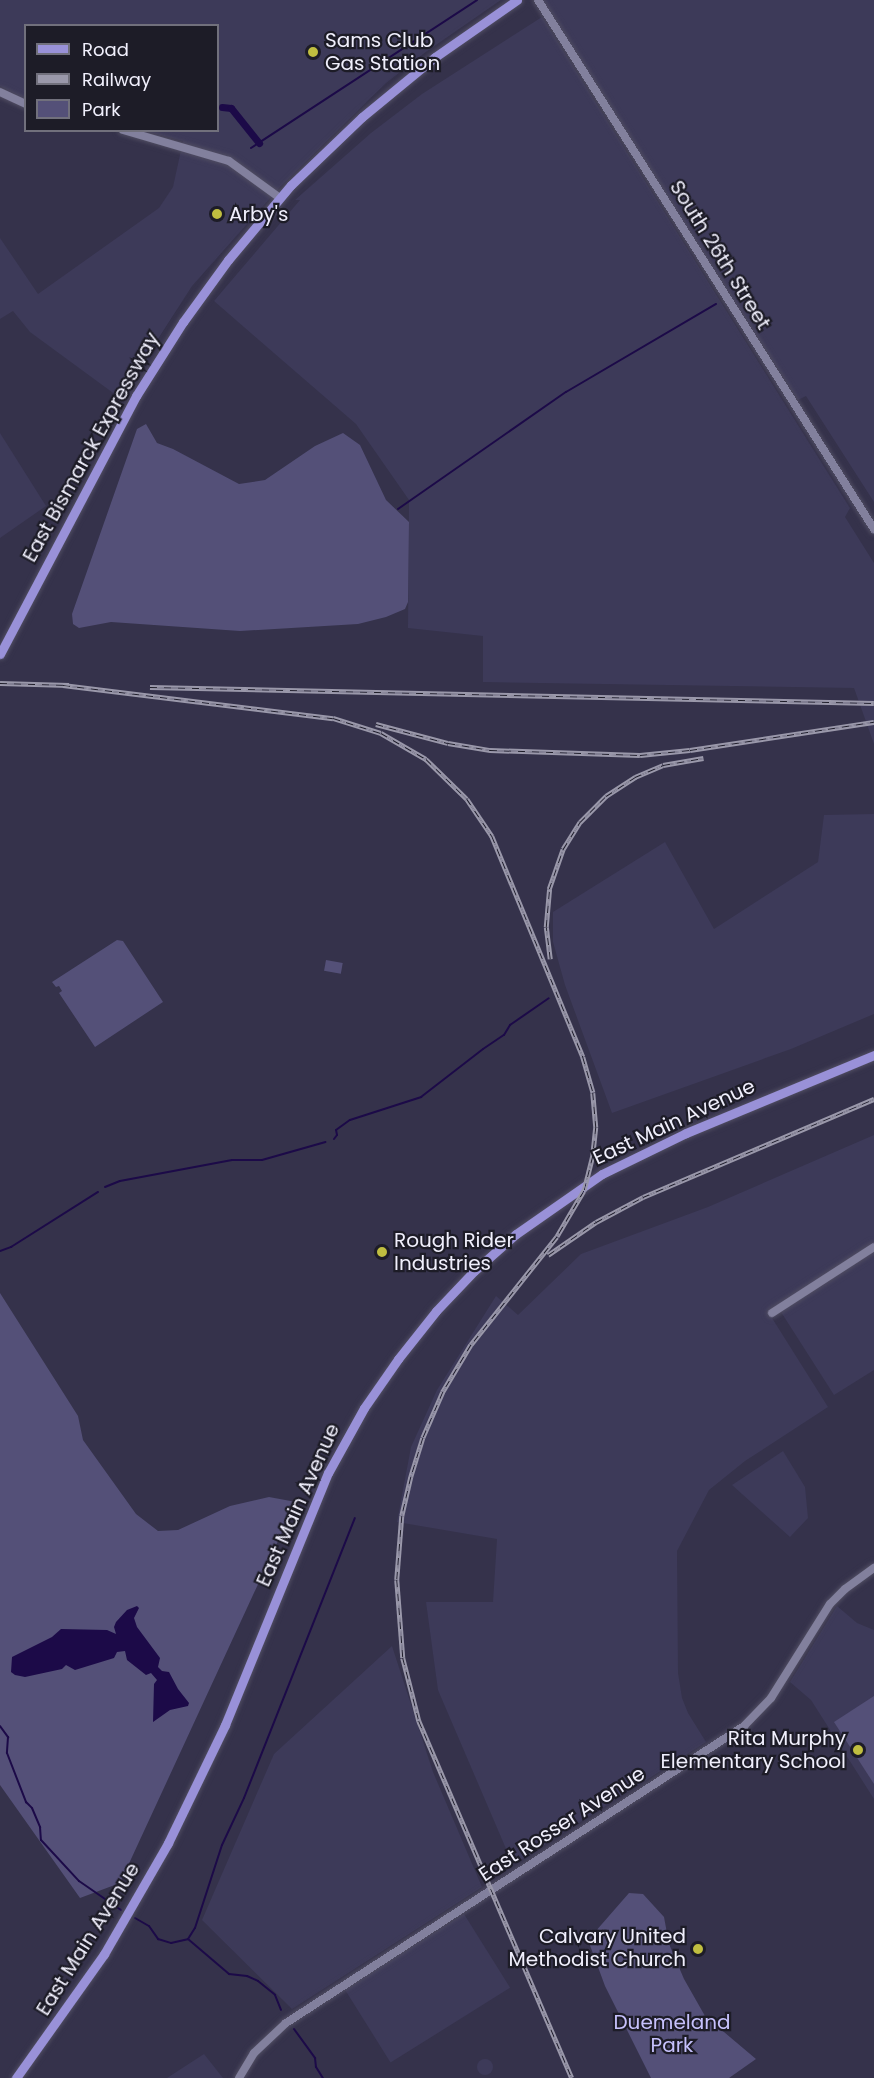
<!DOCTYPE html>
<style>
body{margin:0}
#map{position:relative;width:874px;height:2078px;overflow:hidden;background:#35324b;font-family:Poppins,sans-serif}
div>[style]{position:absolute}
.built>*{inset:0;background:#3d3a59;transform-origin:0 0}
.round{border-radius:50%}
.green>*{inset:0;background:#545078;transform-origin:0 0}
.water>*{inset:0;background:#1c0a48}
.stream>*{height:2px;margin:-1px;padding:0 1px;transform-origin:1px;border-radius:1px;background:#1c0a48}
.canal>*{height:7px;margin:-3.5px;padding:0 3.5px;transform-origin:3.5px;border-radius:3.5px;background:#1c0a48}
.roads{filter:drop-shadow(0 0 2px #504d62) drop-shadow(0 0 2px #504d62)}
.minor>*{height:8px;margin:-4px;padding:0 4px;transform-origin:4px;border-radius:4px;background:#82809d}
.major>*{height:9px;margin:-4.5px;padding:0 4.5px;transform-origin:4.5px;border-radius:4.5px;background:#9991d8}
.rail>*{height:4.5px;margin-top:-2.25px;transform-origin:0;background:repeating-linear-gradient(90deg,#1d1c27 0 7px,#9a98aa 0 14px);box-sizing:border-box;border-block:2px solid #9a98aa}
.dots>*{width:16px;height:16px;translate:-50% -50%;box-sizing:border-box;border:3px solid #1d1c27;border-radius:50%}
span{translate:-50% -50%;white-space:nowrap;text-align:center;line-height:1.15;-webkit-text-stroke:4.5px #1d1c27;paint-order:stroke}
.poi-label{font-size:20px;color:#f0effc}
.left{translate:0 -50%;text-align:left}
.right{translate:-100% -50%;text-align:right}
.street-label{font-size:20px;color:#f0effc}
.park-label{font-size:20px;color:#c6c1fc}
.legend{position:absolute;left:24px;top:24px;width:195px;height:108px;box-sizing:border-box;background:#1d1c27;border:2px solid #71707c;margin:0;padding:8px 10px;list-style:none;font-size:18px;color:#f0effc}
.legend li{display:flex;align-items:center;gap:12px;height:30px}
.legend b{width:30px;border:2px solid #71707c}
</style>
<div id="map">
<div class="built">
<i style="clip-path:polygon(0 0,501px 0,423px 54px,386px 83px,279px 188px,192px 286px,120px 398px,30px 332px,13px 311px,0 319px,0 238px,38px 294px,159px 208px,173px 187px,183px 141px,145px 131px,218px 130px,218px 26px,26px 26px,25px 99px,0 86px)"></i>
<i style="clip-path:polygon(541px 0,874px 0,874px 502px,806px 396px,798px 400px)"></i>
<i style="clip-path:polygon(542px 17px,850px 508px,845px 517px,874px 563px,874px 744px,854px 688px,483px 682px,483px 636px,408px 628px,409px 500px,356px 424px,214px 301px,300px 200px,295px 200px,371px 133px,422px 94px)"></i>
<i style="clip-path:polygon(0 433px,46px 506px,0 538px)"></i>
<i style="clip-path:polygon(874px 814px,874px 1014px,791px 1049px,612px 1113px,565px 985px,553px 942px,553px 912px,665px 842px,714px 929px,818px 862px,824px 815px)"></i>
<i style="clip-path:polygon(874px 1135px,874px 1370px,834px 1395px,781px 1312px,772px 1318px,828px 1407px,745px 1461px,709px 1490px,677px 1551px,678px 1673px,682px 1698px,688px 1713px,706px 1742px,513px 1865px,438px 1690px,426px 1602px,493px 1602px,497px 1539px,397px 1522px,411px 1447px,437px 1390px,496px 1296px,518px 1315px,581px 1254px,708px 1207px)"></i>
<i style="clip-path:polygon(783px 1451px,805px 1487px,808px 1518px,790px 1537px,732px 1485px)"></i>
<i style="clip-path:polygon(837px 1606px,857px 1623px,874px 1630px,874px 1799px,811px 1700px,790px 1682px)"></i>
<i style="clip-path:polygon(392px 1646px,433px 1772px,482px 1887px,292px 2009px,202px 1920px,274px 1754px)"></i>
<i style="left:464px;top:1914px;width:87px;height:141px;rotate:58deg"></i>
<i style="clip-path:polygon(204px 2054px,223px 2078px,167px 2078px)"></i>
<i class="round" style="left:477px;top:2059px;width:16px;height:16px"></i>
</div>
<div class="green">
<i style="clip-path:polygon(146px 424px,157px 443px,173px 449px,239px 484px,265px 480px,315px 446px,343px 433px,360px 445px,386px 500px,409px 522px,408px 602px,405px 609px,386px 617px,358px 624px,240px 631px,111px 622px,79px 628px,73px 624px,72px 614px,137px 429px)"></i>
<i style="clip-path:polygon(117px 940px,123px 941px,163px 1002px,95px 1047px,59px 993px,62px 991px,59px 986px,56px 987px,52px 982px)"></i>
<i style="left:326px;top:960px;width:17px;height:11px;rotate:10deg"></i>
<i style="clip-path:polygon(0 1293px,78px 1416px,83px 1440px,136px 1514px,158px 1531px,178px 1530px,230px 1506px,269px 1497px,296px 1502px,120px 1883px,80px 1898px,0 1785px)"></i>
<i style="clip-path:polygon(874px 1696px,874px 1784px,834px 1722px)"></i>
<i style="clip-path:polygon(629px 1893px,643px 1894px,664px 1917px,669px 1944px,684px 1979px,705px 2016px,756px 2059px,729px 2078px,651px 2078px,605px 1986px,588px 1940px)"></i>
</div>
<div class="water">
<i style="clip-path:polygon(137px 1606px,139px 1608px,134px 1618px,137px 1627px,160px 1658px,158px 1667px,162px 1671px,169px 1672px,178px 1689px,189px 1703px,188px 1706px,170px 1710px,153px 1722px,154px 1684px,157px 1680px,151px 1673px,146px 1675px,127px 1660px,125px 1651px,117px 1652px,114px 1658px,75px 1670px,66px 1665px,62px 1669px,25px 1677px,15px 1675px,11px 1672px,12px 1657px,52px 1637px,61px 1629px,107px 1630px,116px 1634px,114px 1627px,116px 1622px,127px 1610px)"></i>
</div>
<div class="stream">
<i style="left:251px;top:148px;width:270px;rotate:-33.2deg"></i>
<i style="left:398px;top:509px;width:205px;rotate:-34.9deg"></i>
<i style="left:566px;top:392px;width:174px;rotate:-30.4deg"></i>
<i style="left:334px;top:1139px;width:5px;rotate:-53deg"></i>
<i style="left:337px;top:1135px;width:5px;rotate:-101deg"></i>
<i style="left:336px;top:1130px;width:17px;rotate:-36deg"></i>
<i style="left:350px;top:1120px;width:75px;rotate:-17.9deg"></i>
<i style="left:421px;top:1097px;width:78px;rotate:-37.7deg"></i>
<i style="left:483px;top:1049px;width:25px;rotate:-34deg"></i>
<i style="left:504px;top:1035px;width:12px;rotate:-59deg"></i>
<i style="left:510px;top:1025px;width:47px;rotate:-34.7deg"></i>
<i style="left:105px;top:1187px;width:16px;rotate:-22deg"></i>
<i style="left:120px;top:1181px;width:114px;rotate:-10.6deg"></i>
<i style="left:232px;top:1160px;width:30px"></i>
<i style="left:262px;top:1160px;width:66px;rotate:-15.9deg"></i>
<i style="left:0;top:1251px;width:12px;rotate:-20deg"></i>
<i style="left:11px;top:1247px;width:103px;rotate:-32.3deg"></i>
<i style="left:0;top:1726px;width:14px;rotate:54deg"></i>
<i style="left:8px;top:1737px;width:16px;rotate:94deg"></i>
<i style="left:7px;top:1753px;width:53px;rotate:68.8deg"></i>
<i style="left:26px;top:1802px;width:8px;rotate:45deg"></i>
<i style="left:32px;top:1808px;width:21px;rotate:67deg"></i>
<i style="left:40px;top:1827px;width:13px;rotate:86deg"></i>
<i style="left:41px;top:1840px;width:56px;rotate:47.2deg"></i>
<i style="left:79px;top:1881px;width:51px;rotate:34.6deg"></i>
<i style="left:135px;top:1918px;width:16px;rotate:30deg"></i>
<i style="left:149px;top:1926px;width:16px;rotate:55deg"></i>
<i style="left:158px;top:1939px;width:14px;rotate:17deg"></i>
<i style="left:171px;top:1943px;width:17px;rotate:-13deg"></i>
<i style="left:188px;top:1939px;width:54px;rotate:40.5deg"></i>
<i style="left:229px;top:1974px;width:18px;rotate:6deg"></i>
<i style="left:247px;top:1976px;width:12px;rotate:24deg"></i>
<i style="left:258px;top:1981px;width:22px;rotate:39deg"></i>
<i style="left:275px;top:1995px;width:16px;rotate:68deg"></i>
<i style="left:188px;top:1939px;width:13px;rotate:-58deg"></i>
<i style="left:195px;top:1928px;width:87px;rotate:-72deg"></i>
<i style="left:222px;top:1845px;width:52px;rotate:-64.9deg"></i>
<i style="left:244px;top:1798px;width:301px;rotate:-68.4deg"></i>
<i style="left:294px;top:2029px;width:36px;rotate:54deg"></i>
<i style="left:315px;top:2058px;width:9px;rotate:84deg"></i>
<i style="left:316px;top:2067px;width:13px;rotate:58deg"></i>
</div>
<div class="canal">
<i style="left:222px;top:107px;width:9px;rotate:6deg"></i>
<i style="left:231px;top:108px;width:45px;rotate:51.3deg"></i>
</div>
<div class="roads">
<div class="minor">
<i style="left:538px;top:0;width:627px;rotate:57.58deg"></i>
<i style="left:0;top:92px;width:29px;rotate:25deg"></i>
<i style="left:123px;top:130px;width:110px;rotate:16.3deg"></i>
<i style="left:229px;top:161px;width:63px;rotate:36deg"></i>
<i style="left:772px;top:1313px;width:121px;rotate:-32.9deg"></i>
<i style="left:239px;top:2078px;width:29px;rotate:-59deg"></i>
<i style="left:254px;top:2053px;width:44px;rotate:-43.2deg"></i>
<i style="left:286px;top:2023px;width:546px;rotate:-32.96deg"></i>
<i style="left:744px;top:1726px;width:39px;rotate:-46deg"></i>
<i style="left:771px;top:1698px;width:111px;rotate:-57.9deg"></i>
<i style="left:830px;top:1604px;width:21px;rotate:-45deg"></i>
<i style="left:845px;top:1589px;width:36px;rotate:-36deg"></i>
</div>
<div class="major">
<i style="left:0;top:654px;width:292px;rotate:-62.2deg"></i>
<i style="left:136px;top:396px;width:88px;rotate:-57.6deg"></i>
<i style="left:183px;top:322px;width:77px;rotate:-54deg"></i>
<i style="left:228px;top:260px;width:98px;rotate:-50deg"></i>
<i style="left:291px;top:185px;width:98px;rotate:-43.8deg"></i>
<i style="left:362px;top:117px;width:94px;rotate:-39.4deg"></i>
<i style="left:435px;top:57px;width:100px;rotate:-34.8deg"></i>
<i style="left:16px;top:2078px;width:152px;rotate:-54.6deg"></i>
<i style="left:104px;top:1954px;width:128px;rotate:-60deg"></i>
<i style="left:168px;top:1843px;width:131px;rotate:-64.2deg"></i>
<i style="left:225px;top:1725px;width:272px;rotate:-67.8deg"></i>
<i style="left:328px;top:1473px;width:74px;rotate:-61deg"></i>
<i style="left:364px;top:1408px;width:60px;rotate:-55.2deg"></i>
<i style="left:398px;top:1359px;width:61px;rotate:-51.6deg"></i>
<i style="left:436px;top:1311px;width:55px;rotate:-46.5deg"></i>
<i style="left:474px;top:1271px;width:56px;rotate:-41.4deg"></i>
<i style="left:516px;top:1234px;width:105px;rotate:-34.9deg"></i>
<i style="left:602px;top:1174px;width:93px;rotate:-26deg"></i>
<i style="left:686px;top:1133px;width:204px;rotate:-22.5deg"></i>
</div>
</div>
<div class="rail">
<i style="left:0;top:683px;width:69px;rotate:1.7deg"></i>
<i style="left:63px;top:685px;width:272px;rotate:7deg"></i>
<i style="left:333px;top:718px;width:50px;rotate:17.4deg"></i>
<i style="left:381px;top:733px;width:52px;rotate:30deg"></i>
<i style="left:426px;top:759px;width:57px;rotate:44.3deg"></i>
<i style="left:467px;top:799px;width:45px;rotate:56deg"></i>
<i style="left:492px;top:836px;width:239px;rotate:67.6deg"></i>
<i style="left:583px;top:1057px;width:37px;rotate:74deg"></i>
<i style="left:593px;top:1093px;width:34px;rotate:85deg"></i>
<i style="left:596px;top:1127px;width:29px;rotate:96deg"></i>
<i style="left:593px;top:1156px;width:36px;rotate:104deg"></i>
<i style="left:584px;top:1191px;width:53px;rotate:120.4deg"></i>
<i style="left:557px;top:1237px;width:138px;rotate:128.5deg"></i>
<i style="left:471px;top:1345px;width:55px;rotate:120.8deg"></i>
<i style="left:443px;top:1392px;width:50px;rotate:113.5deg"></i>
<i style="left:423px;top:1438px;width:41px;rotate:107.1deg"></i>
<i style="left:411px;top:1477px;width:40px;rotate:103deg"></i>
<i style="left:402px;top:1516px;width:64px;rotate:94.5deg"></i>
<i style="left:397px;top:1580px;width:78px;rotate:85.6deg"></i>
<i style="left:403px;top:1658px;width:65px;rotate:75.7deg"></i>
<i style="left:419px;top:1721px;width:388px;rotate:66.8deg"></i>
<i style="left:150px;top:687px;width:724px;rotate:1.27deg"></i>
<i style="left:376px;top:724px;width:74px;rotate:14.8deg"></i>
<i style="left:448px;top:743px;width:43px;rotate:9.5deg"></i>
<i style="left:490px;top:750px;width:150px;rotate:1.9deg"></i>
<i style="left:640px;top:755px;width:50px;rotate:-5.7deg"></i>
<i style="left:690px;top:750px;width:186px;rotate:-8.7deg"></i>
<i style="left:550px;top:959px;width:32px;rotate:-97deg"></i>
<i style="left:546px;top:927px;width:38px;rotate:-85deg"></i>
<i style="left:549px;top:889px;width:42px;rotate:-70.7deg"></i>
<i style="left:563px;top:849px;width:32px;rotate:-58deg"></i>
<i style="left:580px;top:822px;width:37px;rotate:-45deg"></i>
<i style="left:606px;top:796px;width:35px;rotate:-33deg"></i>
<i style="left:635px;top:777px;width:30px;rotate:-23deg"></i>
<i style="left:663px;top:765px;width:41px;rotate:-9.9deg"></i>
<i style="left:548px;top:1255px;width:58px;rotate:-34.5deg"></i>
<i style="left:596px;top:1222px;width:53px;rotate:-28deg"></i>
<i style="left:643px;top:1197px;width:251px;rotate:-23deg"></i>
</div>
<div class="dots">
<i style="left:313px;top:52px;background:#c0be40"></i>
<i style="left:217px;top:214px;background:#c0be40"></i>
<i style="left:382px;top:1252px;background:#c0be40"></i>
<i style="left:858px;top:1750px;background:#c0be40"></i>
<i style="left:698px;top:1949px;background:#c0be40"></i>
</div>
<div class="poi-label">
<span class="left" style="left:325px;top:52px">Sams Club<br>Gas Station</span>
<span class="left" style="left:229px;top:214px">Arby's</span>
<span class="left" style="left:394px;top:1252px">Rough Rider<br>Industries</span>
<span class="right" style="left:846px;top:1750px">Rita Murphy<br>Elementary School</span>
<span class="right" style="left:686px;top:1948px">Calvary United<br>Methodist Church</span>
</div>
<div class="street-label">
<span style="left:720px;top:255px;rotate:58deg">South 26th Street</span>
<span style="left:91px;top:447px;rotate:-61deg">East Bismarck Expressway</span>
<span style="left:674px;top:1122px;rotate:-25deg">East Main Avenue</span>
<span style="left:298px;top:1505px;rotate:-66deg">East Main Avenue</span>
<span style="left:562px;top:1824px;rotate:-33deg">East Rosser Avenue</span>
<span style="left:88px;top:1939px;rotate:-58deg">East Main Avenue</span>
</div>
<div class="park-label">
<span style="left:672px;top:2034px">Duemeland<br>Park</span>
</div>
<ul class="legend">
<li><b style="height:8px;background:#9991d8"></b>Road</li>
<li><b style="height:8px;background:#9a98aa"></b>Railway</li>
<li><b style="height:16px;background:#545078"></b>Park</li>
</ul>
</div>
